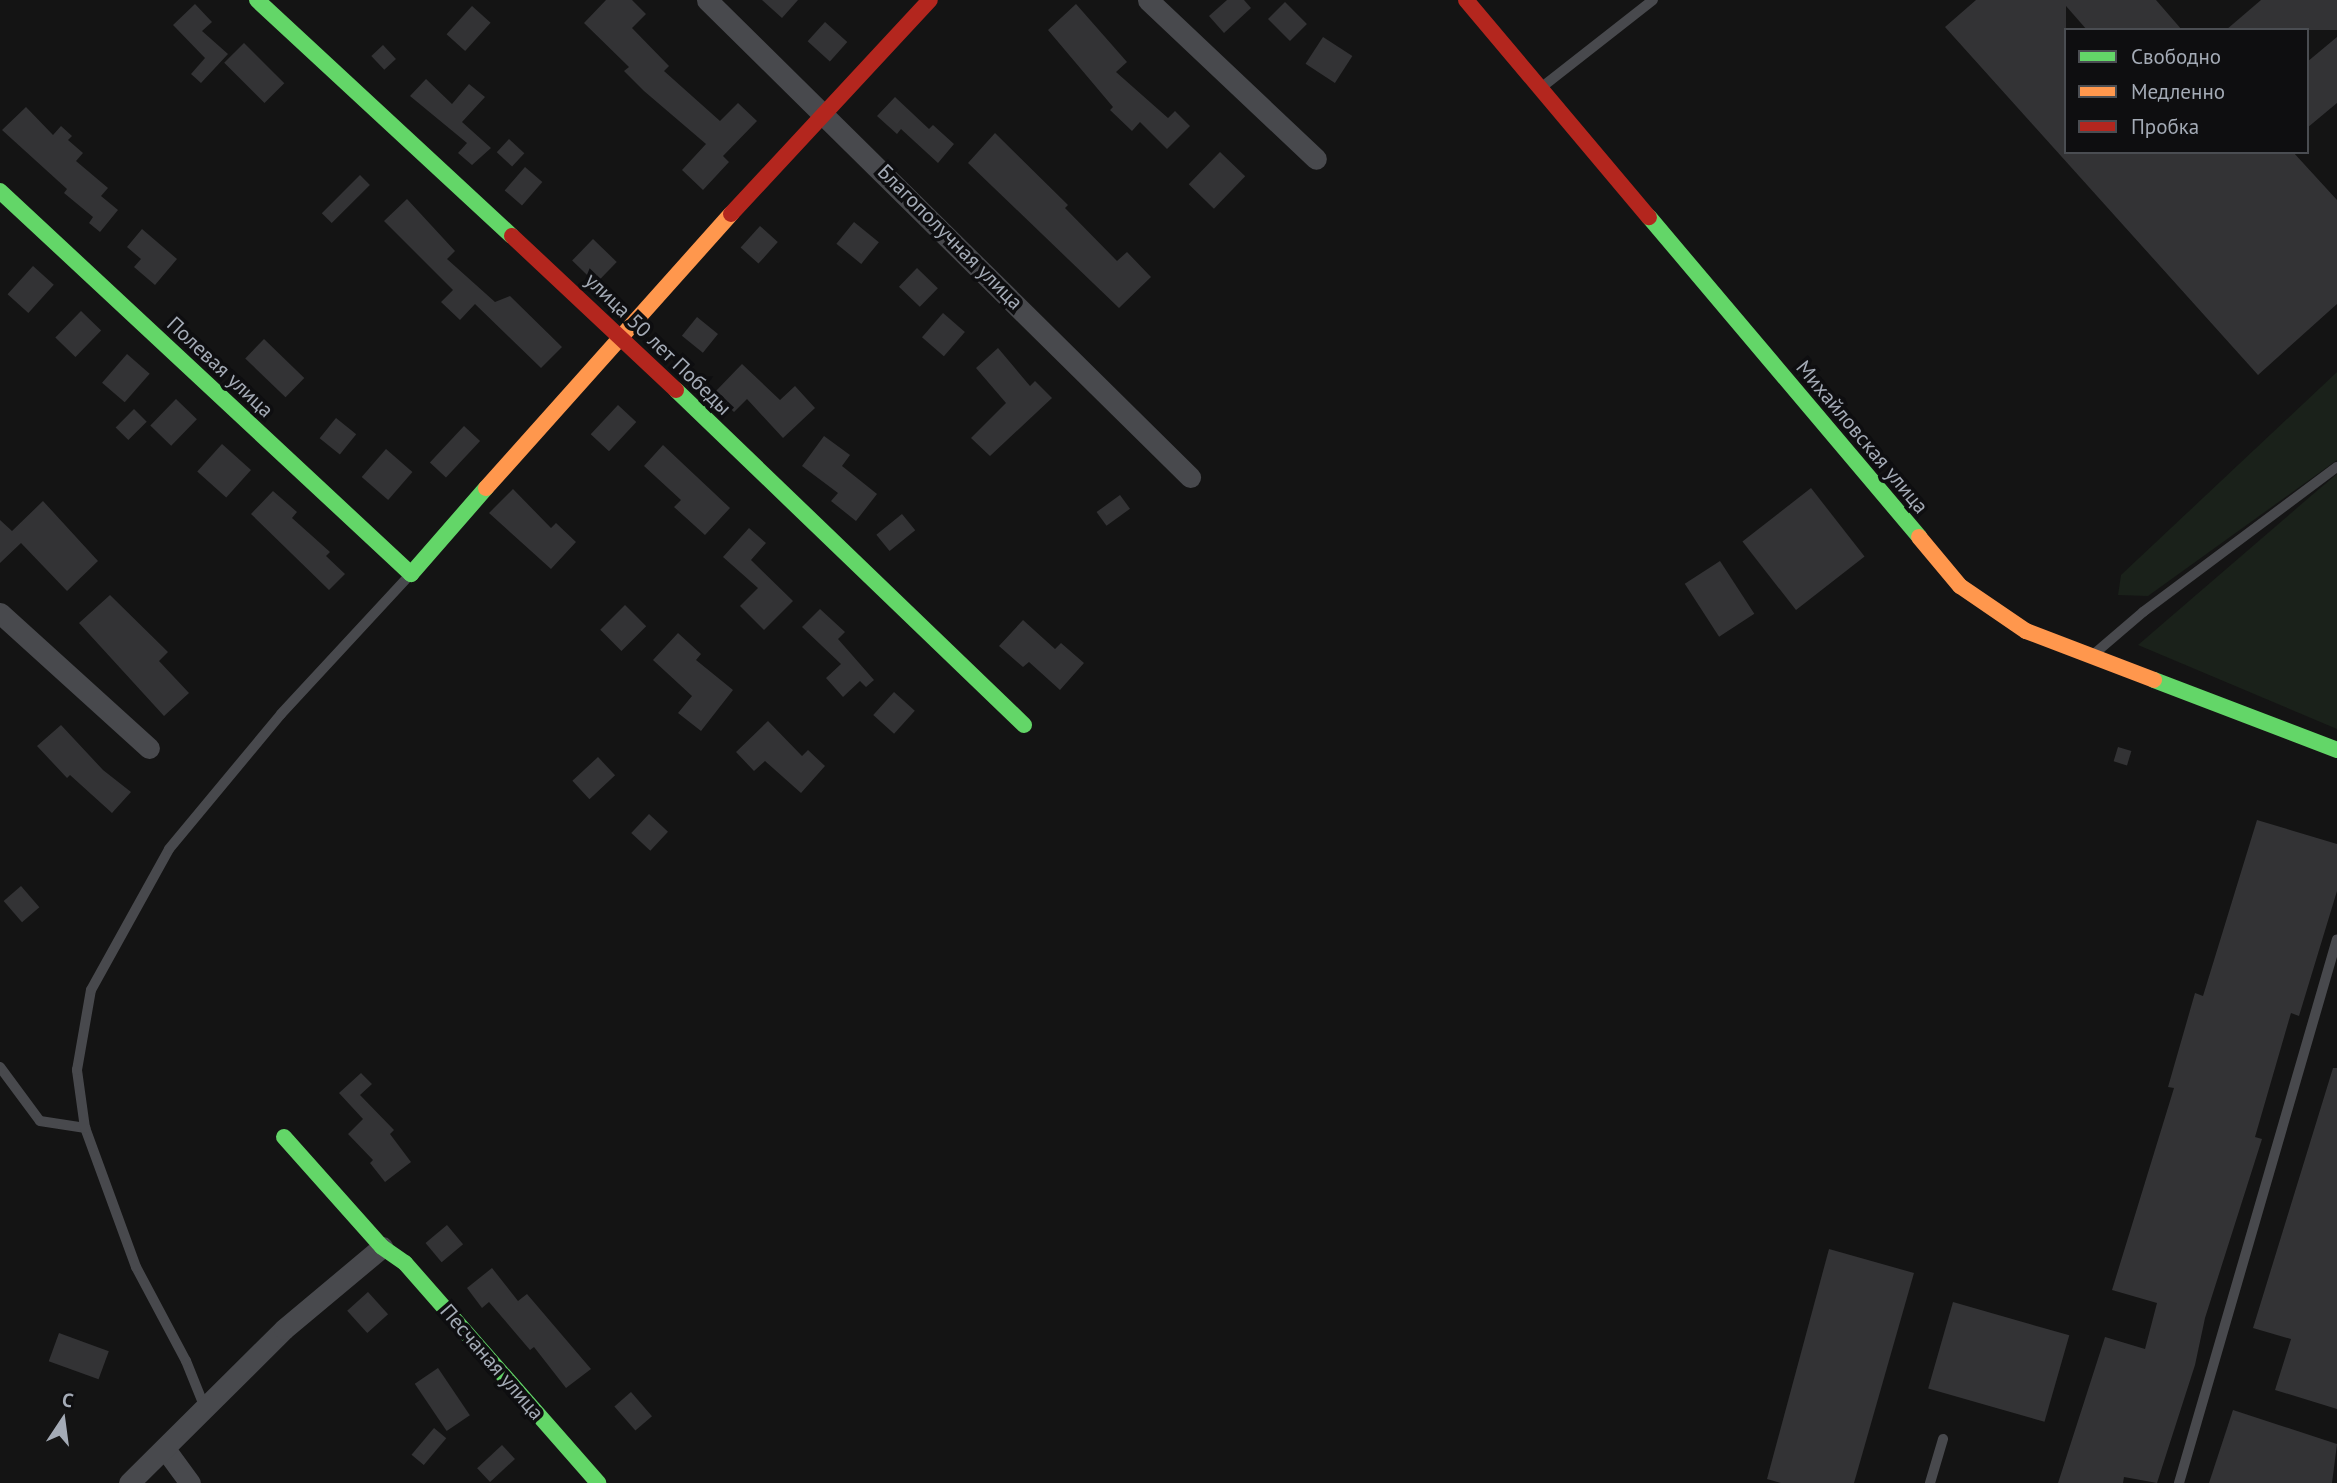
<!DOCTYPE html>
<meta charset="utf-8">
<style>
body{margin:0}
#map{position:relative;width:2337px;height:1483px;overflow:hidden;background:#141414;font-family:"PT Sans",sans-serif}
div>[style]{position:absolute}
.green>*{inset:0;background:#1a211a}
.building>*{inset:0;background:#333335;transform-origin:0 0}
.lane>*{height:10px;margin:-5px;padding:0 5px;transform-origin:5px;border-radius:5px;background:#48494d}
.street>*{height:21px;margin:-10.5px;padding:0 10.5px;transform-origin:10.5px;border-radius:10.5px;background:#48494d}
.fast>*{height:16px;margin:-8px;padding:0 8px;transform-origin:8px;border-radius:8px;background:#63d668}
.slow>*{height:16px;margin:-8px;padding:0 8px;transform-origin:8px;border-radius:8px;background:#ff974d}
.jam>*{height:16px;margin:-8px;padding:0 8px;transform-origin:8px;border-radius:8px;background:#b3261e}
span{translate:-50% -50%;white-space:nowrap;text-align:center;line-height:1.15;-webkit-text-stroke:7px #0e0e10;paint-order:stroke}
.street-label{font-size:21px;color:#a4abb6}
.legend{position:absolute;left:2064px;top:28px;width:245px;height:126px;box-sizing:border-box;background:#0e0e10;border:2px solid #4a4d52;margin:0;padding:9px 12px;list-style:none;font-size:21px;color:#a4abb6}
.legend li{display:flex;align-items:center;gap:14px;height:35px}
.legend b{width:35px;border:2px solid #4a4d52}
.north{position:absolute;left:28px;top:1385px;width:70px;height:70px;-webkit-text-stroke:5px #0e0e10;paint-order:stroke;rotate:13deg;font-size:19px;font-weight:700;line-height:28px;text-align:center;color:#a4abb6}
.north::after{content:'';display:block;margin:auto;width:24px;height:32px;background:#a4abb6;clip-path:polygon(50% 0,100% 100%,50% 72%,0 100%)}
</style>
<div id="map">
<div class="green">
<i style="clip-path:polygon(2337px 372px,2337px 460px,2148px 596px,2118px 595px,2121px 575px)"></i>
<i style="clip-path:polygon(2337px 474px,2337px 729px,2138px 645px,2312px 495px)"></i>
</div>
<div class="building">
<i style="clip-path:polygon(606px 0,632px 0,646px 14px,632px 28px,669px 66px,664px 71px,720px 121px,738px 103px,757px 121px,723px 156px,729px 162px,703px 190px,682px 170px,706px 144px,644px 91px,624px 71px,629px 67px,584px 23px)"></i>
<i style="clip-path:polygon(762px 0,798px 0,782px 18px)"></i>
<i style="clip-path:polygon(1227px 0,1244px 0,1251px 8px,1224px 33px,1209px 16px)"></i>
<i style="clip-path:polygon(1976px 0,2156px 0,2182px 30px,2087px 30px,2066px 6px,2066px 152px,2293px 152px,2337px 200px,2337px 304px,2258px 375px,1945px 27px)"></i>
<i style="clip-path:polygon(2261px 0,2337px 0,2337px 30px,2226px 30px)"></i>
<i style="left:1285px;top:2px;width:31px;height:24px;rotate:45deg"></i>
<i style="clip-path:polygon(195px 4px,212px 22px,202px 31px,228px 54px,201px 83px,191px 74px,205px 58px,173px 25px)"></i>
<i style="clip-path:polygon(1076px 4px,1127px 62px,1116px 72px,1168px 118px,1175px 111px,1190px 126px,1167px 149px,1140px 122px,1132px 131px,1110px 110px,1113px 107px,1048px 30px)"></i>
<i style="left:472px;top:6px;width:25px;height:38px;rotate:42deg"></i>
<i style="left:825px;top:22px;width:30px;height:26px;rotate:42deg"></i>
<i style="left:1323px;top:37px;width:35px;height:32px;rotate:33deg"></i>
<i style="clip-path:polygon(2337px 37px,2337px 103px,2307px 128px,2307px 62px)"></i>
<i style="left:244px;top:43px;width:57px;height:28px;rotate:45deg"></i>
<i style="left:383px;top:45px;width:19px;height:16px;rotate:47deg"></i>
<i style="clip-path:polygon(426px 79px,452px 104px,469px 84px,485px 97px,462px 122px,491px 148px,472px 165px,458px 153px,467px 143px,410px 96px)"></i>
<i style="clip-path:polygon(895px 97px,929px 129px,933px 125px,954px 144px,938px 163px,901px 129px,897px 134px,877px 116px)"></i>
<i style="clip-path:polygon(26px 107px,53px 135px,61px 126px,72px 136px,68px 140px,83px 153px,76px 161px,108px 188px,101px 196px,118px 210px,100px 232px,89px 223px,93px 217px,64px 193px,67px 189px,2px 130px)"></i>
<i style="clip-path:polygon(995px 133px,1068px 205px,1065px 208px,1117px 261px,1127px 252px,1151px 277px,1119px 308px,968px 163px)"></i>
<i style="left:509px;top:139px;width:21px;height:18px;rotate:43deg"></i>
<i style="left:1220px;top:152px;width:35px;height:45px;rotate:44deg"></i>
<i style="left:525px;top:167px;width:23px;height:31px;rotate:41deg"></i>
<i style="left:360px;top:175px;width:14px;height:54px;rotate:45deg"></i>
<i style="clip-path:polygon(407px 199px,455px 251px,447px 259px,495px 302px,510px 296px,562px 347px,541px 368px,475px 304px,460px 320px,441px 302px,453px 290px,384px 221px)"></i>
<i style="left:854px;top:222px;width:32px;height:28px;rotate:39deg"></i>
<i style="left:760px;top:226px;width:24px;height:29px;rotate:42deg"></i>
<i style="clip-path:polygon(142px 229px,177px 259px,155px 285px,134px 267px,141px 259px,127px 247px)"></i>
<i style="left:593px;top:239px;width:33px;height:30px;rotate:44deg"></i>
<i style="left:33px;top:266px;width:28px;height:38px;rotate:42deg"></i>
<i style="left:917px;top:268px;width:29px;height:26px;rotate:44deg"></i>
<i style="left:81px;top:311px;width:28px;height:37px;rotate:44deg"></i>
<i style="left:943px;top:313px;width:29px;height:32px;rotate:41deg"></i>
<i style="left:697px;top:317px;width:27px;height:24px;rotate:39deg"></i>
<i style="left:264px;top:339px;width:56px;height:27px;rotate:44deg"></i>
<i style="clip-path:polygon(998px 348px,1030px 386px,1035px 381px,1052px 398px,990px 456px,971px 438px,1006px 403px,976px 368px)"></i>
<i style="left:127px;top:354px;width:30px;height:38px;rotate:41deg"></i>
<i style="clip-path:polygon(742px 364px,780px 400px,795px 386px,815px 408px,783px 438px,747px 399px,734px 412px,714px 393px)"></i>
<i style="left:176px;top:399px;width:29px;height:37px;rotate:44deg"></i>
<i style="left:618px;top:405px;width:25px;height:40px;rotate:43deg"></i>
<i style="left:134px;top:409px;width:18px;height:26px;rotate:45deg"></i>
<i style="left:336px;top:418px;width:26px;height:26px;rotate:39deg"></i>
<i style="left:464px;top:426px;width:22px;height:50px;rotate:43deg"></i>
<i style="clip-path:polygon(824px 436px,850px 455px,842px 466px,877px 494px,856px 521px,831px 501px,838px 493px,802px 466px)"></i>
<i style="left:222px;top:444px;width:39px;height:37px;rotate:42deg"></i>
<i style="clip-path:polygon(663px 445px,730px 508px,705px 535px,674px 507px,681px 500px,644px 466px)"></i>
<i style="left:386px;top:449px;width:35px;height:37px;rotate:41deg"></i>
<i style="left:1811px;top:488px;width:87px;height:87px;rotate:52deg"></i>
<i style="clip-path:polygon(513px 489px,551px 528px,556px 523px,576px 542px,551px 569px,489px 513px)"></i>
<i style="clip-path:polygon(273px 491px,297px 512px,292px 518px,330px 552px,326px 556px,345px 574px,329px 590px,251px 514px)"></i>
<i style="left:1120px;top:495px;width:17px;height:29px;rotate:54deg"></i>
<i style="clip-path:polygon(43px 501px,98px 561px,67px 591px,21px 543px,0 563px,0 520px,12px 531px)"></i>
<i style="left:902px;top:514px;width:21px;height:33px;rotate:51deg"></i>
<i style="clip-path:polygon(749px 528px,766px 543px,751px 560px,793px 601px,764px 630px,740px 606px,758px 588px,723px 557px)"></i>
<i style="left:1720px;top:561px;width:63px;height:42px;rotate:57deg"></i>
<i style="clip-path:polygon(110px 595px,168px 652px,159px 661px,189px 693px,164px 716px,79px 623px)"></i>
<i style="left:625px;top:605px;width:30px;height:35px;rotate:45deg"></i>
<i style="clip-path:polygon(820px 609px,845px 632px,838px 639px,874px 680px,866px 687px,860px 681px,843px 697px,826px 678px,841px 664px,802px 627px)"></i>
<i style="clip-path:polygon(1023px 620px,1055px 649px,1061px 643px,1084px 663px,1060px 690px,1029px 662px,1023px 667px,999px 646px)"></i>
<i style="clip-path:polygon(678px 633px,701px 654px,696px 660px,733px 690px,701px 731px,678px 713px,692px 696px,653px 660px)"></i>
<i style="left:894px;top:692px;width:28px;height:31px;rotate:42deg"></i>
<i style="clip-path:polygon(768px 721px,802px 756px,808px 750px,825px 766px,801px 793px,765px 761px,754px 771px,736px 752px)"></i>
<i style="clip-path:polygon(61px 725px,103px 770px,131px 792px,112px 813px,70px 775px,67px 778px,37px 746px)"></i>
<i style="left:2118px;top:747px;width:14px;height:15px;rotate:17deg"></i>
<i style="left:598px;top:757px;width:25px;height:35px;rotate:47deg"></i>
<i style="left:649px;top:814px;width:26px;height:26px;rotate:43deg"></i>
<i style="clip-path:polygon(2257px 820px,2337px 844px,2337px 891px,2299px 1016px,2291px 1013px,2255px 1137px,2262px 1139px,2205px 1318px,2195px 1365px,2157px 1483px,2124px 1477px,2123px 1483px,2058px 1483px,2105px 1337px,2145px 1349px,2157px 1303px,2112px 1290px,2174px 1088px,2168px 1087px,2195px 993px,2203px 996px)"></i>
<i style="left:21px;top:886px;width:28px;height:23px;rotate:49deg"></i>
<i style="clip-path:polygon(2333px 1068px,2337px 1068px,2337px 1409px,2275px 1390px,2291px 1339px,2253px 1328px)"></i>
<i style="clip-path:polygon(361px 1073px,372px 1084px,360px 1095px,394px 1130px,390px 1134px,411px 1162px,385px 1182px,370px 1163px,373px 1160px,348px 1134px,363px 1119px,339px 1093px)"></i>
<i style="left:447px;top:1225px;width:25px;height:28px;rotate:50deg"></i>
<i style="clip-path:polygon(1829px 1249px,1914px 1273px,1854px 1483px,1781px 1483px,1767px 1479px)"></i>
<i style="clip-path:polygon(492px 1268px,518px 1301px,527px 1294px,591px 1369px,566px 1388px,534px 1347px,530px 1350px,489px 1302px,482px 1308px,467px 1288px)"></i>
<i style="left:368px;top:1292px;width:30px;height:28px;rotate:48deg"></i>
<i style="left:1953px;top:1302px;width:121px;height:90px;rotate:16deg"></i>
<i style="left:59px;top:1333px;width:53px;height:30px;rotate:20deg"></i>
<i style="left:438px;top:1368px;width:57px;height:28px;rotate:56deg"></i>
<i style="left:631px;top:1392px;width:32px;height:22px;rotate:49deg"></i>
<i style="clip-path:polygon(2233px 1410px,2337px 1444px,2332px 1483px,2209px 1483px)"></i>
<i style="left:434px;top:1428px;width:16px;height:35px;rotate:40deg"></i>
<i style="left:502px;top:1445px;width:19px;height:34px;rotate:47deg"></i>
</div>
<div class="lane">
<i style="left:1542px;top:87px;width:141px;rotate:-38.1deg"></i>
<i style="left:2094px;top:654px;width:65px;rotate:-40.6deg"></i>
<i style="left:2143px;top:612px;width:242px;rotate:-36.8deg"></i>
<i style="left:0;top:1067px;width:67px;rotate:53.5deg"></i>
<i style="left:40px;top:1121px;width:46px;rotate:8.8deg"></i>
<i style="left:205px;top:1408px;width:51px;rotate:-112deg"></i>
<i style="left:186px;top:1361px;width:106px;rotate:-118deg"></i>
<i style="left:136px;top:1267px;width:148px;rotate:-110.1deg"></i>
<i style="left:85px;top:1128px;width:59px;rotate:-97.9deg"></i>
<i style="left:77px;top:1070px;width:81px;rotate:-80.1deg"></i>
<i style="left:91px;top:990px;width:161px;rotate:-61deg"></i>
<i style="left:169px;top:849px;width:175px;rotate:-50.3deg"></i>
<i style="left:281px;top:714px;width:188px;rotate:-47.2deg"></i>
<i style="left:1930px;top:1483px;width:46px;rotate:-73.5deg"></i>
<i style="left:2179px;top:1483px;width:566px;rotate:-73.8deg"></i>
</div>
<div class="street">
<i style="left:707px;top:0;width:679px;rotate:44.64deg"></i>
<i style="left:1148px;top:0;width:231px;rotate:43.4deg"></i>
<i style="left:0;top:613px;width:201px;rotate:42.2deg"></i>
<i style="left:165px;top:1449px;width:42px;rotate:53.7deg"></i>
<i style="left:129px;top:1483px;width:218px;rotate:-44.8deg"></i>
<i style="left:284px;top:1329px;width:128px;rotate:-39.9deg"></i>
</div>
<div class="fast">
<i style="left:257px;top:0;width:347px;rotate:42.8deg"></i>
<i style="left:0;top:191px;width:562px;rotate:42.98deg"></i>
<i style="left:411px;top:574px;width:114px;rotate:-48.9deg"></i>
<i style="left:1649px;top:217px;width:419px;rotate:49.8deg"></i>
<i style="left:676px;top:390px;width:483px;rotate:43.9deg"></i>
<i style="left:2154px;top:680px;width:196px;rotate:20.9deg"></i>
<i style="left:284px;top:1137px;width:147px;rotate:48.3deg"></i>
<i style="left:382px;top:1247px;width:28px;rotate:35deg"></i>
<i style="left:405px;top:1263px;width:293px;rotate:48.7deg"></i>
</div>
<div class="slow">
<i style="left:486px;top:488px;width:368px;rotate:-48.2deg"></i>
<i style="left:1919px;top:537px;width:64px;rotate:50.1deg"></i>
<i style="left:1960px;top:586px;width:80px;rotate:34.3deg"></i>
<i style="left:2026px;top:631px;width:137px;rotate:20.9deg"></i>
</div>
<div class="jam">
<i style="left:1466px;top:0;width:284px;rotate:49.9deg"></i>
<i style="left:731px;top:214px;width:292px;rotate:-47.1deg"></i>
<i style="left:512px;top:236px;width:225px;rotate:43.2deg"></i>
</div>
<div class="street-label">
<span style="left:950px;top:237px;rotate:45deg">Благополучная улица</span>
<span style="left:658px;top:344px;rotate:44deg">улица 50 лет Победы</span>
<span style="left:220px;top:367px;rotate:43deg">Полевая улица</span>
<span style="left:1862px;top:437px;rotate:50deg">Михайловская улица</span>
<span style="left:492px;top:1362px;rotate:49deg">Песчаная улица</span>
</div>
<ul class="legend">
<li><b style="height:9px;background:#63d668"></b>Свободно</li>
<li><b style="height:9px;background:#ff974d"></b>Медленно</li>
<li><b style="height:9px;background:#b3261e"></b>Пробка</li>
</ul>
<div class="north">С</div>
</div>
